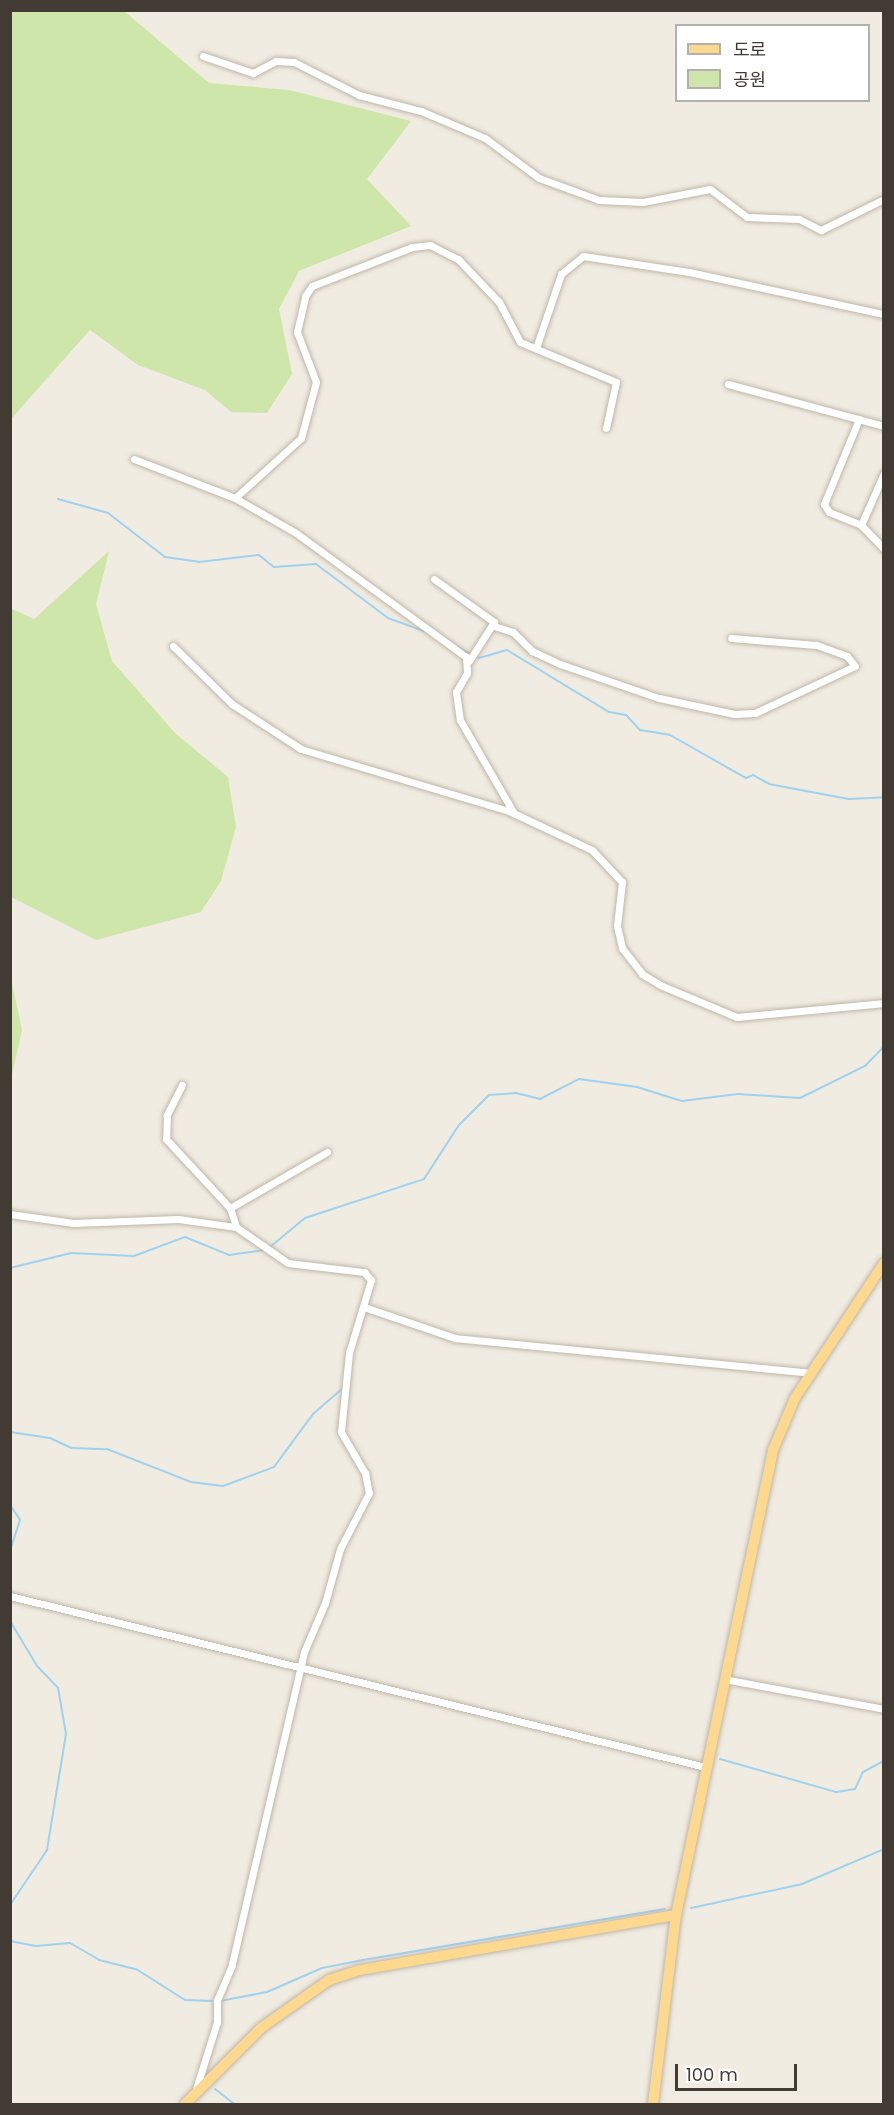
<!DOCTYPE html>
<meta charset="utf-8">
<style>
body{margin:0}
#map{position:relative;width:894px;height:2115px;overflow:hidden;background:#f1ece2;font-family:Poppins,"Noto Sans KR",sans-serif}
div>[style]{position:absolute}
.green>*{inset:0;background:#cee6aa}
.stream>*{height:2px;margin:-1px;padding:0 1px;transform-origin:1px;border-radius:1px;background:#9ed2ef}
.roads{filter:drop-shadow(0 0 2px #bfb6a8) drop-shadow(0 0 2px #bfb6a8)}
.minor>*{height:7px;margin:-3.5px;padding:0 3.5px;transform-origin:3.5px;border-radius:3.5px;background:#fff}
.primary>*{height:10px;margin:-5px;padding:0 5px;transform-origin:5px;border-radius:5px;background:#fdd88f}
span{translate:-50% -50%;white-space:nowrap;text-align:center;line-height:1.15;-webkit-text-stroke:4.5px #fff;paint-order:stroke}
.frame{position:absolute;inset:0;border:12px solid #423b33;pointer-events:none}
.legend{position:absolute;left:675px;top:24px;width:195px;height:78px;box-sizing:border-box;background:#fff;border:2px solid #b3b1ad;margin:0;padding:8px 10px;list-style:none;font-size:18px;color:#423b33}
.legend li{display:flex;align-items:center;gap:12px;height:30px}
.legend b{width:30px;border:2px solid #b3b1ad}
.scale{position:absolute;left:675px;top:2064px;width:122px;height:27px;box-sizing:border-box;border:3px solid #423b33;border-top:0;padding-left:8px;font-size:18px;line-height:21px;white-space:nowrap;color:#423b33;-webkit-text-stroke:4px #fff;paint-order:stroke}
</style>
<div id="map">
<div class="green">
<i style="clip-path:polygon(11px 10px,124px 11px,209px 83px,289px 90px,411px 121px,367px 179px,411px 226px,299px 271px,279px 309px,292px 374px,267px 413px,231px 412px,205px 390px,138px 365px,90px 330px,11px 419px)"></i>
<i style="clip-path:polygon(109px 551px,96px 604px,112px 661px,176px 734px,228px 777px,236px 827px,221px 881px,201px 912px,96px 940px,11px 897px,10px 608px,34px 619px)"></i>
<i style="clip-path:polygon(11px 978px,22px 1030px,11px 1079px,10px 978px)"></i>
</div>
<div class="stream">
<i style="left:58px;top:499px;width:52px;rotate:15.6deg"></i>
<i style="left:108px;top:513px;width:72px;rotate:37.7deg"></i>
<i style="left:165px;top:557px;width:34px;rotate:8deg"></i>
<i style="left:199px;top:562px;width:60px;rotate:-6.7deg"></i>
<i style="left:259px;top:555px;width:19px;rotate:39deg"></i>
<i style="left:274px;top:567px;width:42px;rotate:-4.1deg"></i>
<i style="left:316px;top:564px;width:90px;rotate:36.9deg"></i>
<i style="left:388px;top:618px;width:44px;rotate:20.1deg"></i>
<i style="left:458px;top:647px;width:24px;rotate:28deg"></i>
<i style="left:479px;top:658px;width:29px;rotate:-16deg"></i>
<i style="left:507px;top:650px;width:119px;rotate:31.3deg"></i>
<i style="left:609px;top:712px;width:17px;rotate:10deg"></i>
<i style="left:626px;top:715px;width:21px;rotate:47deg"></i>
<i style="left:640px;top:730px;width:30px;rotate:9deg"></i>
<i style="left:670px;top:735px;width:87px;rotate:29.5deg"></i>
<i style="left:746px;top:778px;width:8px;rotate:-23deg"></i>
<i style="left:753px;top:775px;width:18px;rotate:29deg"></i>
<i style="left:769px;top:784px;width:81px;rotate:10.6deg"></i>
<i style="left:849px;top:799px;width:35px;rotate:-3deg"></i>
<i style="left:270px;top:1247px;width:45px;rotate:-39.6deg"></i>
<i style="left:305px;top:1218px;width:125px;rotate:-18.1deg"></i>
<i style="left:424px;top:1179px;width:64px;rotate:-57.1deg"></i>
<i style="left:459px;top:1125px;width:42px;rotate:-45deg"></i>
<i style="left:489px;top:1095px;width:27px;rotate:-4deg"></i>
<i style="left:516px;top:1093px;width:25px;rotate:14deg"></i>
<i style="left:540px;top:1099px;width:44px;rotate:-27.1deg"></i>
<i style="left:579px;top:1079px;width:59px;rotate:7.9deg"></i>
<i style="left:637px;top:1087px;width:47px;rotate:17.3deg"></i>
<i style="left:682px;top:1101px;width:56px;rotate:-7.1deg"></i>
<i style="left:738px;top:1094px;width:62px;rotate:3.7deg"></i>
<i style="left:800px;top:1098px;width:72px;rotate:-26.2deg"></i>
<i style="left:865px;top:1066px;width:28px;rotate:-46deg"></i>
<i style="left:10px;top:1268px;width:63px;rotate:-13.8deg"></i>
<i style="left:71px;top:1253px;width:63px;rotate:2.7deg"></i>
<i style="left:134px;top:1256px;width:54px;rotate:-20.4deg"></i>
<i style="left:185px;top:1237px;width:48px;rotate:22.2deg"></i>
<i style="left:229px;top:1255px;width:36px;rotate:-8deg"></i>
<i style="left:10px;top:1432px;width:40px;rotate:8.5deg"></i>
<i style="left:50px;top:1438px;width:23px;rotate:25deg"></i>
<i style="left:71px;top:1448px;width:36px;rotate:2deg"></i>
<i style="left:107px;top:1449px;width:90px;rotate:21.4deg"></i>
<i style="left:191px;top:1482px;width:32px;rotate:7deg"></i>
<i style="left:223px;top:1486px;width:54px;rotate:-20.4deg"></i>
<i style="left:274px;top:1467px;width:66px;rotate:-53.7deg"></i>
<i style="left:313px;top:1414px;width:40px;rotate:-41deg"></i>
<i style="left:10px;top:1505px;width:18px;rotate:56deg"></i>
<i style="left:20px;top:1520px;width:33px;rotate:108deg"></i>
<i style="left:10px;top:1621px;width:52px;rotate:59deg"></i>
<i style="left:37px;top:1666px;width:30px;rotate:46deg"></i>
<i style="left:58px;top:1688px;width:47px;rotate:80.1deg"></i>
<i style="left:66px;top:1734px;width:118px;rotate:99.3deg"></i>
<i style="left:47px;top:1850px;width:66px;rotate:123.9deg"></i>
<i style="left:720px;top:1759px;width:121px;rotate:15.9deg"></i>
<i style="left:836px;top:1792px;width:19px;rotate:-9deg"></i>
<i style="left:855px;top:1789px;width:19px;rotate:-65deg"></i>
<i style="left:863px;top:1772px;width:24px;rotate:-28deg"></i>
<i style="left:691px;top:1908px;width:114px;rotate:-12.2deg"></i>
<i style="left:802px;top:1884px;width:89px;rotate:-23.1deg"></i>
<i style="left:10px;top:1941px;width:26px;rotate:11deg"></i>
<i style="left:36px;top:1946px;width:34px;rotate:-5deg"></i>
<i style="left:70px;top:1943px;width:34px;rotate:30deg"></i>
<i style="left:99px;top:1960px;width:38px;rotate:14deg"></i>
<i style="left:136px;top:1969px;width:58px;rotate:32.3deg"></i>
<i style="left:185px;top:2000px;width:29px;rotate:2deg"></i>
<i style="left:220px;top:2001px;width:48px;rotate:-10.8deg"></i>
<i style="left:267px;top:1992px;width:60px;rotate:-23.6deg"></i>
<i style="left:322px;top:1968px;width:42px;rotate:-11deg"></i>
<i style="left:363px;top:1960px;width:306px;rotate:-9.6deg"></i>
<i style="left:215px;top:2089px;width:24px;rotate:38deg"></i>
</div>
<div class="roads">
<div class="minor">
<i style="left:203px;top:56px;width:53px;rotate:18.8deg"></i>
<i style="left:253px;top:73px;width:26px;rotate:-28deg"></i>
<i style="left:276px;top:61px;width:18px;rotate:3deg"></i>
<i style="left:294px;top:62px;width:73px;rotate:26.9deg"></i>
<i style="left:359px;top:95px;width:64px;rotate:14.5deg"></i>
<i style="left:421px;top:111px;width:69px;rotate:22.9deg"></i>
<i style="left:485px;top:138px;width:67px;rotate:36.5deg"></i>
<i style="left:539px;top:178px;width:64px;rotate:20.1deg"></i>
<i style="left:599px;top:200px;width:44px;rotate:2.6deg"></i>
<i style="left:643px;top:202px;width:68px;rotate:-11deg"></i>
<i style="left:710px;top:189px;width:46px;rotate:37.1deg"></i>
<i style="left:747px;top:217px;width:52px;rotate:2.2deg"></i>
<i style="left:799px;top:219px;width:25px;rotate:27deg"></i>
<i style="left:821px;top:230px;width:70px;rotate:-26.2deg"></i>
<i style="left:536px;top:348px;width:78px;rotate:-71.3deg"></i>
<i style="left:561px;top:274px;width:28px;rotate:-39deg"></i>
<i style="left:583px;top:256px;width:107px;rotate:8.6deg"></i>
<i style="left:689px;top:272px;width:199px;rotate:12.2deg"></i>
<i style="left:728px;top:384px;width:162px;rotate:15.1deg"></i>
<i style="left:859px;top:419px;width:92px;rotate:112.4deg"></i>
<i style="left:824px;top:504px;width:9px;rotate:58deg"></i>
<i style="left:829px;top:512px;width:35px;rotate:22deg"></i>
<i style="left:861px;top:525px;width:33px;rotate:46deg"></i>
<i style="left:134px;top:459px;width:108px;rotate:21.1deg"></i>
<i style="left:235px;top:498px;width:70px;rotate:29.8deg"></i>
<i style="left:296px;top:533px;width:210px;rotate:36.1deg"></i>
<i style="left:466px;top:657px;width:16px;rotate:86deg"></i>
<i style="left:467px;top:673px;width:22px;rotate:120deg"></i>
<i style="left:456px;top:692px;width:28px;rotate:82deg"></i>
<i style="left:460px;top:720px;width:108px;rotate:59.9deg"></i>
<i style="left:235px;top:498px;width:89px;rotate:-42.3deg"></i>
<i style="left:301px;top:438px;width:58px;rotate:-75deg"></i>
<i style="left:316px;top:382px;width:53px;rotate:-110.8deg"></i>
<i style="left:297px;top:332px;width:37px;rotate:-77deg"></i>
<i style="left:305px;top:296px;width:12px;rotate:-55deg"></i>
<i style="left:312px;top:286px;width:107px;rotate:-21.3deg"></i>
<i style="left:412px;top:247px;width:18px;rotate:-6deg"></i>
<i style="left:430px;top:245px;width:31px;rotate:27deg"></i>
<i style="left:458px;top:259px;width:59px;rotate:46.4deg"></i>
<i style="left:499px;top:302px;width:45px;rotate:62.3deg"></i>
<i style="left:520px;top:342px;width:104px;rotate:22.6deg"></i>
<i style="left:616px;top:382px;width:47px;rotate:102.3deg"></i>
<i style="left:861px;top:525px;width:57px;rotate:-66.1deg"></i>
<i style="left:434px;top:579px;width:74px;rotate:35.6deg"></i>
<i style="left:494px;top:622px;width:46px;rotate:122.7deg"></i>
<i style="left:494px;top:626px;width:20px;rotate:18deg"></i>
<i style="left:513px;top:632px;width:27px;rotate:45deg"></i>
<i style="left:532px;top:651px;width:31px;rotate:25deg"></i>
<i style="left:560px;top:664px;width:105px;rotate:19deg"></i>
<i style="left:659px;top:698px;width:77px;rotate:12deg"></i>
<i style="left:734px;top:714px;width:21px;rotate:-3deg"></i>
<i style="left:755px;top:713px;width:110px;rotate:-25.2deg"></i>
<i style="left:855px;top:666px;width:13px;rotate:-129deg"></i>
<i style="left:847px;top:656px;width:33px;rotate:-160deg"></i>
<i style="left:816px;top:645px;width:85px;rotate:-175.3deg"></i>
<i style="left:173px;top:646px;width:83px;rotate:44.5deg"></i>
<i style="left:232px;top:704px;width:82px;rotate:33.1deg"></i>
<i style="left:301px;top:749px;width:217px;rotate:16.6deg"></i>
<i style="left:509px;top:811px;width:92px;rotate:25.2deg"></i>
<i style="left:592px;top:850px;width:44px;rotate:46.8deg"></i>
<i style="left:622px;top:882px;width:44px;rotate:96.5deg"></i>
<i style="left:617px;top:926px;width:23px;rotate:77deg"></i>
<i style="left:622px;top:948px;width:33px;rotate:52deg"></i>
<i style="left:642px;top:974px;width:21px;rotate:31deg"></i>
<i style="left:660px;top:985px;width:83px;rotate:22.6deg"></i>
<i style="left:737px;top:1017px;width:148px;rotate:-5.4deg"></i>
<i style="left:182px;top:1085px;width:34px;rotate:117deg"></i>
<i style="left:167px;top:1115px;width:24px;rotate:92deg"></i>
<i style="left:166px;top:1139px;width:94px;rotate:47.2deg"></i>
<i style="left:230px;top:1208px;width:20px;rotate:72deg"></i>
<i style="left:230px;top:1208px;width:112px;rotate:-30deg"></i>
<i style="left:10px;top:1214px;width:64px;rotate:8.1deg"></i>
<i style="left:73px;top:1223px;width:105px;rotate:-2.2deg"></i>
<i style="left:178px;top:1219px;width:59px;rotate:7.9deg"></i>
<i style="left:236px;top:1227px;width:63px;rotate:34.7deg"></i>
<i style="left:288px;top:1263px;width:77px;rotate:6.8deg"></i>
<i style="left:364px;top:1272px;width:11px;rotate:49deg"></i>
<i style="left:371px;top:1280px;width:76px;rotate:106.8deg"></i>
<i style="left:349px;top:1353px;width:79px;rotate:95.8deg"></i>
<i style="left:341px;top:1432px;width:48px;rotate:59.7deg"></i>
<i style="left:365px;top:1473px;width:20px;rotate:79deg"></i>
<i style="left:369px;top:1493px;width:63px;rotate:117.4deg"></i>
<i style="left:340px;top:1549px;width:56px;rotate:105.5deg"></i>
<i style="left:325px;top:1603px;width:53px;rotate:113.2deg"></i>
<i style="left:304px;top:1652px;width:321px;rotate:103deg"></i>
<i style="left:232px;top:1965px;width:39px;rotate:113deg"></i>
<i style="left:217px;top:2001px;width:21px;rotate:90deg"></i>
<i style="left:217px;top:2022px;width:73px;rotate:107.4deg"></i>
<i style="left:364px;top:1307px;width:96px;rotate:18.8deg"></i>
<i style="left:455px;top:1338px;width:358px;rotate:5.6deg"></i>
<i style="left:10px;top:1596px;width:716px;rotate:13.82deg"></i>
<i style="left:724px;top:1679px;width:163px;rotate:10.6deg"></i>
</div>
<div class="primary">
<i style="left:185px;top:2104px;width:107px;rotate:-45deg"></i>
<i style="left:261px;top:2028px;width:83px;rotate:-35.2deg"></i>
<i style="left:329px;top:1980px;width:33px;rotate:-18deg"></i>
<i style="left:360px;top:1970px;width:321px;rotate:-9.9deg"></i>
<i style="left:653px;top:2104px;width:190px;rotate:-83.1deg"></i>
<i style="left:676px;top:1915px;width:475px;rotate:-78.2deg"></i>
<i style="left:773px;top:1450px;width:56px;rotate:-67.1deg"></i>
<i style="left:795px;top:1398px;width:162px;rotate:-56.6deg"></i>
</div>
</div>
<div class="frame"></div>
<ul class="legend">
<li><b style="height:8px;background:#fdd88f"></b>도로</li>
<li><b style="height:16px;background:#cee6aa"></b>공원</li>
</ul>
<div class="scale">100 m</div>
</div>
